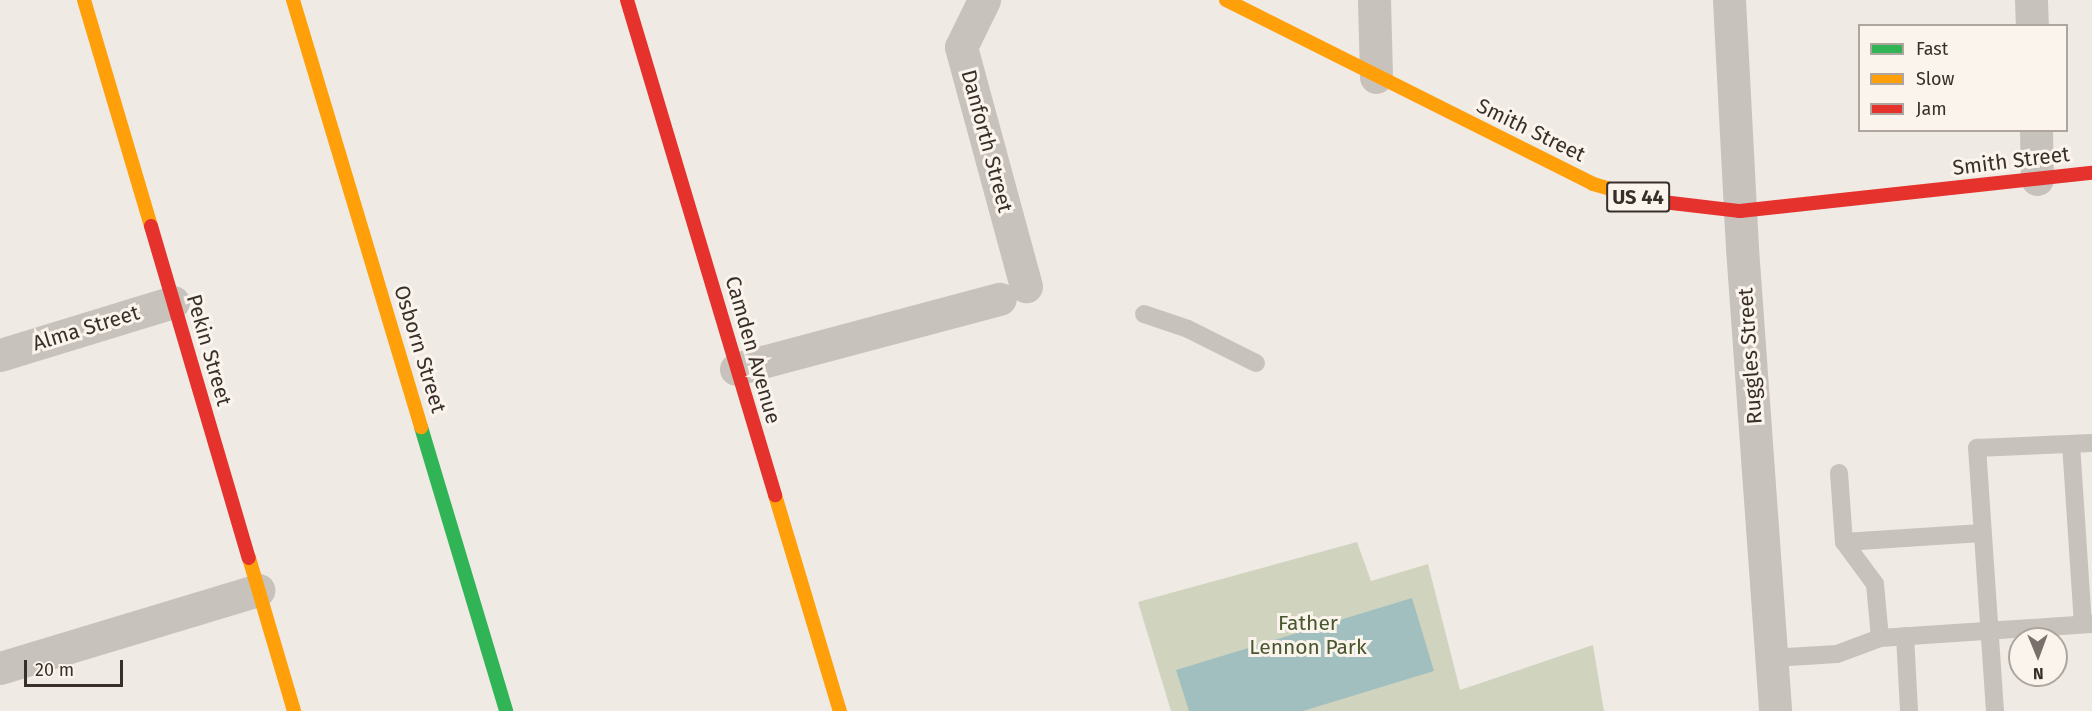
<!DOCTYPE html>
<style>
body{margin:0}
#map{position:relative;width:2092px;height:711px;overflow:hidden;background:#efeae4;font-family:"Fira Sans",sans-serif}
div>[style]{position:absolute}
.green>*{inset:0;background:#d0d4bf}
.water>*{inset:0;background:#a1bfbf}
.lane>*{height:18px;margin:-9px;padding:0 9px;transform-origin:9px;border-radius:9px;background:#c8c2bd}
.street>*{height:33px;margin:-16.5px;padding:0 16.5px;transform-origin:16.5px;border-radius:16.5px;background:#c8c2bd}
.fast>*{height:14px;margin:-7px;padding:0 7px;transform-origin:7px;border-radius:7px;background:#30b455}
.slow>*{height:14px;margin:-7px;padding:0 7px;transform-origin:7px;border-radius:7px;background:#ff9f0a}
.jam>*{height:14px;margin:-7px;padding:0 7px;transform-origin:7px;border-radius:7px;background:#e5322d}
span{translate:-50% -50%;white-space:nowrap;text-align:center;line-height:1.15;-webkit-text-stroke:6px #faf4ec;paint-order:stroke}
.shield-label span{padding:2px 4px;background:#faf4ec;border:2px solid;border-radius:4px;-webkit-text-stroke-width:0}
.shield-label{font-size:20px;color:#392f2a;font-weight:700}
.street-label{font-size:21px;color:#392f2a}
.park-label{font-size:21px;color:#48572f}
.legend{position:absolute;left:1858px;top:24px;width:210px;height:108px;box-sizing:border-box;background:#faf4ec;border:2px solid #ada59e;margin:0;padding:8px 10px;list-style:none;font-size:18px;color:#392f2a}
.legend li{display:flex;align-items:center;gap:12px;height:30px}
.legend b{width:30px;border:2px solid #ada59e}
.north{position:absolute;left:2008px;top:627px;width:60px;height:60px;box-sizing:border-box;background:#faf4ec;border:2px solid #ada59e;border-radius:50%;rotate:179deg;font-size:16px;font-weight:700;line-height:24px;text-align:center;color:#392f2a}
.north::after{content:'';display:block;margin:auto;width:21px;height:27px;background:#79706b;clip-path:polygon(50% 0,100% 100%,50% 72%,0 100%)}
.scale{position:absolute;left:24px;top:660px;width:99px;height:27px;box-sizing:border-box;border:3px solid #392f2a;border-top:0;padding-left:8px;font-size:18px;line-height:21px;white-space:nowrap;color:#392f2a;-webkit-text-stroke:4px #faf4ec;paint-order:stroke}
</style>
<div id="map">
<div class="green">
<i style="clip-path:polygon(1357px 542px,1371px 581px,1428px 564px,1460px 690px,1593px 645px,1604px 711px,1171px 711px,1138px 602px)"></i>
</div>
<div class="water">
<i style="clip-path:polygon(1412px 598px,1434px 671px,1303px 711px,1189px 711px,1176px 670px)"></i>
</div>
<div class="lane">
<i style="left:1144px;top:314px;width:46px;rotate:18.8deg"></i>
<i style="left:1188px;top:329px;width:76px;rotate:26.6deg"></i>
<i style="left:2071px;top:444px;width:180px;rotate:86.2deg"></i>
<i style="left:1839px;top:473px;width:69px;rotate:85.9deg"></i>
<i style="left:1844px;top:542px;width:138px;rotate:-3.7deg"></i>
<i style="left:1844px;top:542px;width:52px;rotate:53.6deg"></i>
<i style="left:1875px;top:584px;width:54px;rotate:84.7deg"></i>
<i style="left:1905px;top:636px;width:75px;rotate:86.9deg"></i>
<i style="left:1772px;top:658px;width:65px;rotate:-3.5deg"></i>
<i style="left:1837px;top:654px;width:46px;rotate:-20.4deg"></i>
<i style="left:1880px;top:638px;width:212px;rotate:-3.8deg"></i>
<i style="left:1995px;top:711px;width:264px;rotate:-93.9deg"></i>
<i style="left:1977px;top:448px;width:115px;rotate:-2.5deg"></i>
</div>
<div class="street">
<i style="left:984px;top:0;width:52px;rotate:116.1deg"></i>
<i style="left:961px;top:47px;width:248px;rotate:74.8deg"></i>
<i style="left:1374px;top:0;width:77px;rotate:88.5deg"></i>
<i style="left:1729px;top:0;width:248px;rotate:87deg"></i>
<i style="left:1742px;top:248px;width:464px;rotate:85.9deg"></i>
<i style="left:2031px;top:0;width:26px;rotate:88deg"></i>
<i style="left:2036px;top:130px;width:49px;rotate:88.8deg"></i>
<i style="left:0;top:355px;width:181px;rotate:-17deg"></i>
<i style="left:736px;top:369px;width:273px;rotate:-14.9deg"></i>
<i style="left:0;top:668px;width:270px;rotate:-16.8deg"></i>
</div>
<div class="fast">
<i style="left:421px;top:427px;width:296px;rotate:73.3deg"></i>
</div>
<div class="slow">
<i style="left:84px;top:0;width:236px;rotate:73.5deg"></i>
<i style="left:293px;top:0;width:446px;rotate:73.3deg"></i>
<i style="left:1226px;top:0;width:411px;rotate:26.6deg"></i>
<i style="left:1593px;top:184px;width:32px;rotate:16deg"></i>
<i style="left:775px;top:495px;width:226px;rotate:73.3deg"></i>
<i style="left:249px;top:558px;width:159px;rotate:73.6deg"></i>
</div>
<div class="jam">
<i style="left:627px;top:0;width:517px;rotate:73.35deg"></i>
<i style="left:1624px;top:193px;width:23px;rotate:18deg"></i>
<i style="left:1646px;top:200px;width:95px;rotate:6.7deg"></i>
<i style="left:1740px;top:211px;width:354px;rotate:-6.2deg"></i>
<i style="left:151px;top:226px;width:346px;rotate:73.6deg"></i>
</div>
<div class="shield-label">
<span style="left:1638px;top:197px">US 44</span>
</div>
<div class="street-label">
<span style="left:1531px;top:130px;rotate:26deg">Smith Street</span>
<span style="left:987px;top:141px;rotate:75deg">Danforth Street</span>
<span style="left:2011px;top:161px;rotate:-7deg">Smith Street</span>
<span style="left:86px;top:328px;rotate:-17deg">Alma Street</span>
<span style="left:420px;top:349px;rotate:73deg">Osborn Street</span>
<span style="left:209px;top:350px;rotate:74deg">Pekin Street</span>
<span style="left:753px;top:350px;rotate:74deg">Camden Avenue</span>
<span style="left:1750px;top:356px;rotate:-94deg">Ruggles Street</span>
</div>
<div class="park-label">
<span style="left:1308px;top:635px">Father<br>Lennon Park</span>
</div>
<ul class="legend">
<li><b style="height:8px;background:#30b455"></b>Fast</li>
<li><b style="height:8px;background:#ff9f0a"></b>Slow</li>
<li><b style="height:8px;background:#e5322d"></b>Jam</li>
</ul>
<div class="north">N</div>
<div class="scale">20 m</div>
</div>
